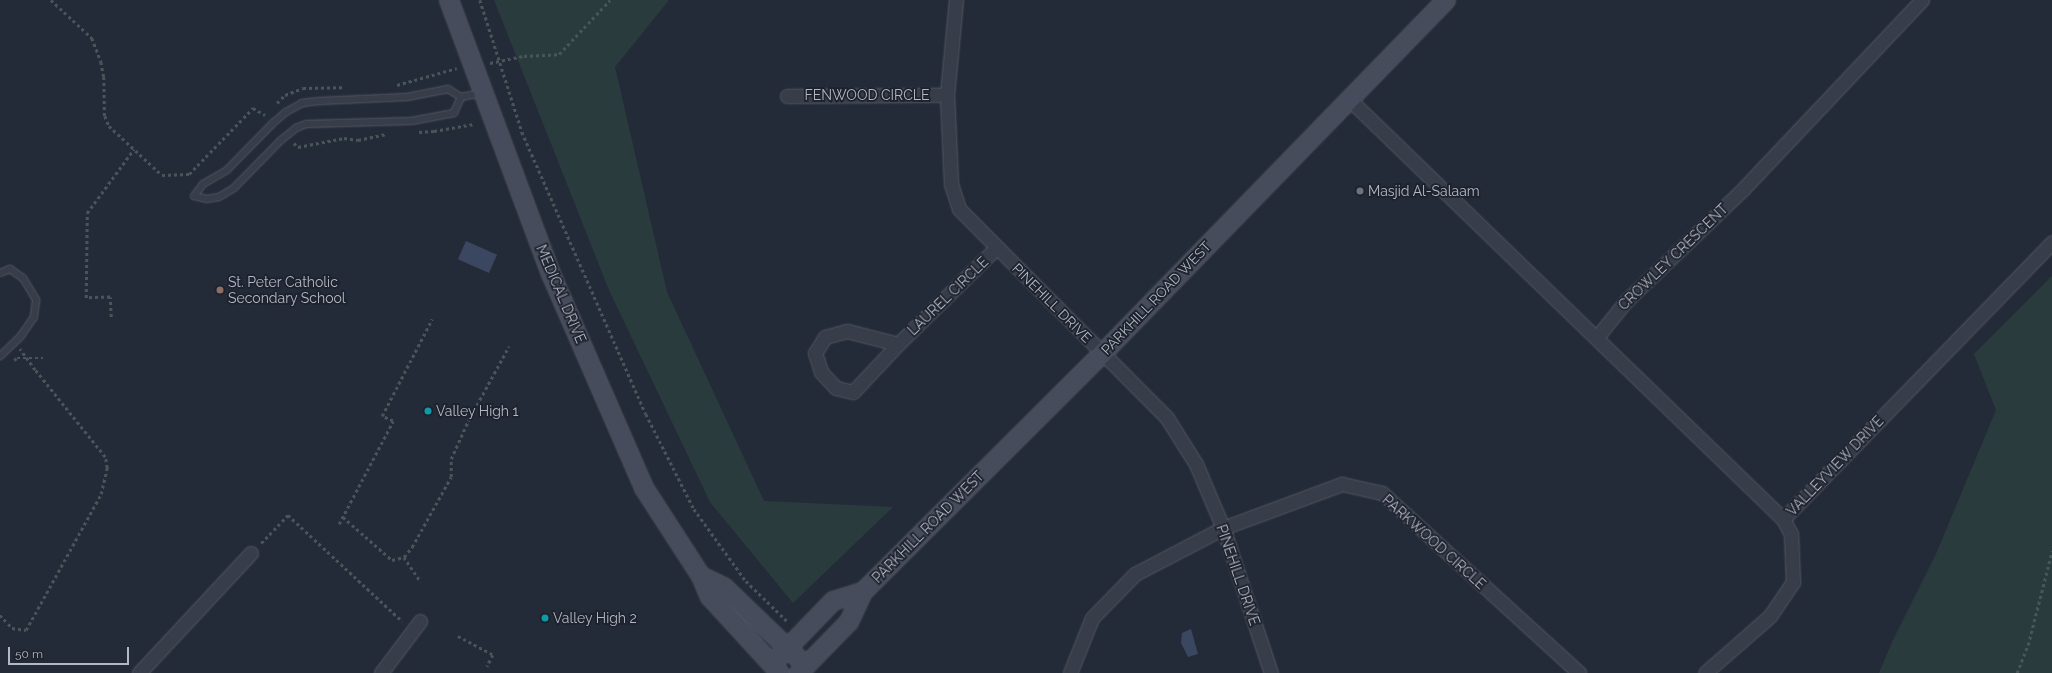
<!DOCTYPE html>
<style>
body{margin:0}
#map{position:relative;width:2052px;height:673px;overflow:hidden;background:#242b38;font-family:Raleway,sans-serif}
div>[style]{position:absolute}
.green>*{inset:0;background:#2a3b3d}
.water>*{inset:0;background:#3b4760;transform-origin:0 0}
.path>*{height:2.5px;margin-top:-1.25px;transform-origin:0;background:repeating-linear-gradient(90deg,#48565a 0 3px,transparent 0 6px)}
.roads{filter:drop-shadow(0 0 1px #535863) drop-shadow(0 0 1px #535863)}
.service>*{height:6px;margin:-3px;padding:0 3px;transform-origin:3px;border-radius:3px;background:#373d49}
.minor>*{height:13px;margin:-6.5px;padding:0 6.5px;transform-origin:6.5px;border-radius:6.5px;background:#373d49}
.secondary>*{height:18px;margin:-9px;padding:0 9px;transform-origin:9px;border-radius:9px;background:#464c5b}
.dots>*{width:11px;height:11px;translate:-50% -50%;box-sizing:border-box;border:2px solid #1d222d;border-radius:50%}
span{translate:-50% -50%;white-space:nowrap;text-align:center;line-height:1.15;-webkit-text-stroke:3.5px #1d222d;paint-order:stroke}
.street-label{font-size:14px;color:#b3b8c4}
.poi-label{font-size:14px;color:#b3b8c4}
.left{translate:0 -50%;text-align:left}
.scale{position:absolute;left:8px;top:647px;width:121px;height:18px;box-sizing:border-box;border:2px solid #b3b8c4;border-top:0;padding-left:5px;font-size:12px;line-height:14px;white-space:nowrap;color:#b3b8c4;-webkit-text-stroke:3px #1d222d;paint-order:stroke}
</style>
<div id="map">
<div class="green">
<i style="clip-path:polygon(494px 0,669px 0,615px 67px,667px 292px,764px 501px,893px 507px,793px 603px,710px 502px,609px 290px)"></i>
<i style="clip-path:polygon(2052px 276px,2052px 673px,1879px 673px,1893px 640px,1936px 554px,1996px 410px,1974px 354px)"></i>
</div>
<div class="water">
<i style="left:466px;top:241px;width:34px;height:20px;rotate:24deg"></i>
<i style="clip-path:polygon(1191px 629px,1198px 654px,1188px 657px,1181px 643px,1182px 633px)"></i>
</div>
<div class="path">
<i style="left:51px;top:0;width:56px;rotate:42.8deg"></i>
<i style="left:92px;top:38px;width:26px;rotate:69deg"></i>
<i style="left:101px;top:62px;width:15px;rotate:79deg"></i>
<i style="left:104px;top:77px;width:39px;rotate:89deg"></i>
<i style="left:105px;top:116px;width:11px;rotate:68deg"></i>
<i style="left:109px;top:126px;width:72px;rotate:42.8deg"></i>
<i style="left:162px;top:175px;width:27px;rotate:-2deg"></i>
<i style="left:189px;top:174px;width:92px;rotate:-45.9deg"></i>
<i style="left:253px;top:108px;width:14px;rotate:30deg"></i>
<i style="left:480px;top:0;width:139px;rotate:72.3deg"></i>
<i style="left:522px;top:132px;width:308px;rotate:66.3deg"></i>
<i style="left:646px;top:414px;width:106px;rotate:63.2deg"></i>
<i style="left:694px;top:509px;width:89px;rotate:54.2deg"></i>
<i style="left:746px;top:581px;width:60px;rotate:44.3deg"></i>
<i style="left:490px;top:63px;width:35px;rotate:-12deg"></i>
<i style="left:524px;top:56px;width:35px;rotate:-3deg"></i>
<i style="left:559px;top:54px;width:74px;rotate:-46.6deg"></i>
<i style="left:397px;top:85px;width:62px;rotate:-15.8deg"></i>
<i style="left:277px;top:103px;width:11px;rotate:-45deg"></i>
<i style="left:285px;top:95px;width:19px;rotate:-21deg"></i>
<i style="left:303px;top:88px;width:39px;rotate:-1deg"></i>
<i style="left:419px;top:132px;width:15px;rotate:-4deg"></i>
<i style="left:434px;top:131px;width:39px;rotate:-10deg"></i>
<i style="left:294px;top:143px;width:6px;rotate:45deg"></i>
<i style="left:298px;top:147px;width:47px;rotate:-11.1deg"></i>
<i style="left:344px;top:138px;width:14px;rotate:8deg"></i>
<i style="left:358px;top:140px;width:29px;rotate:-12deg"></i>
<i style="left:111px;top:317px;width:20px;rotate:-93deg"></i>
<i style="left:110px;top:297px;width:24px;rotate:178deg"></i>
<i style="left:86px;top:298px;width:85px;rotate:-89.3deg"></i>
<i style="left:87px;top:213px;width:79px;rotate:-53.7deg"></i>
<i style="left:14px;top:360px;width:4px;rotate:-34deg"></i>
<i style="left:17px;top:358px;width:26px"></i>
<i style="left:343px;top:517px;width:65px;rotate:41.3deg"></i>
<i style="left:392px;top:560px;width:12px;rotate:-14deg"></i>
<i style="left:404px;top:557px;width:13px;rotate:-51deg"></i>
<i style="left:412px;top:547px;width:80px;rotate:-60.9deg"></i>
<i style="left:451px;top:477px;width:18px;rotate:-90deg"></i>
<i style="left:451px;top:459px;width:42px;rotate:-65.9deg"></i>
<i style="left:468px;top:421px;width:85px;rotate:-61.3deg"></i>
<i style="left:339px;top:524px;width:116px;rotate:-62.3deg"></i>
<i style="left:393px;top:421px;width:12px;rotate:-156deg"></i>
<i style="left:382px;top:416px;width:109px;rotate:-62.7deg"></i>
<i style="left:261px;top:543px;width:39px;rotate:-46deg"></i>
<i style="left:288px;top:515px;width:156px;rotate:42.9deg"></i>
<i style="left:404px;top:557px;width:30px;rotate:56deg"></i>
<i style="left:0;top:615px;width:18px;rotate:47deg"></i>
<i style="left:12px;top:628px;width:14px;rotate:8deg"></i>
<i style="left:26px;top:630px;width:155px;rotate:-61.1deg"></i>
<i style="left:101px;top:494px;width:27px;rotate:-77deg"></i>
<i style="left:107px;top:468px;width:11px;rotate:-100deg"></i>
<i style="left:105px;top:457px;width:112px;rotate:-128.8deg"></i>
<i style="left:35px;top:370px;width:26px;rotate:-126deg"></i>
<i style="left:458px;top:636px;width:40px;rotate:28deg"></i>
<i style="left:493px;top:655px;width:13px;rotate:117deg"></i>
<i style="left:2017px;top:673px;width:30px;rotate:-69deg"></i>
<i style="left:2028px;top:645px;width:97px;rotate:-75.7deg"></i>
</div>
<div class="roads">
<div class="service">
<i style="left:461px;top:97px;width:17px;rotate:114deg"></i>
<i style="left:454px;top:113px;width:43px;rotate:169.2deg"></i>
<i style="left:412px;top:121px;width:106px;rotate:178.4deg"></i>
<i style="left:306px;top:124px;width:11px;rotate:158deg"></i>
<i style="left:296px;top:128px;width:19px;rotate:141deg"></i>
<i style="left:281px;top:140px;width:67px;rotate:134.4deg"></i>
<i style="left:234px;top:188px;width:17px;rotate:149deg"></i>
<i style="left:219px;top:197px;width:12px;rotate:171deg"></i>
<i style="left:207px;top:199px;width:13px;rotate:-167deg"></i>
<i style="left:194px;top:196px;width:15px;rotate:-53deg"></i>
<i style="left:203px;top:184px;width:28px;rotate:-30deg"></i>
<i style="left:227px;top:170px;width:66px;rotate:-45.6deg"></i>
<i style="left:273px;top:123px;width:17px;rotate:-40deg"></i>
<i style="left:286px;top:112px;width:18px;rotate:-29deg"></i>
<i style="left:302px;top:103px;width:17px;rotate:-7deg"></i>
<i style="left:319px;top:101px;width:88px;rotate:-2.6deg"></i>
<i style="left:407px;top:97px;width:42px;rotate:-11deg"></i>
<i style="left:448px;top:89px;width:15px;rotate:32deg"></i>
<i style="left:461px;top:97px;width:21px;rotate:-11deg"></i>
<i style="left:0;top:273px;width:11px;rotate:-22deg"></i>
<i style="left:10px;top:269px;width:16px;rotate:35deg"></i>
<i style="left:23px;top:278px;width:26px;rotate:59deg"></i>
<i style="left:36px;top:300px;width:17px;rotate:97deg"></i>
<i style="left:34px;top:317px;width:24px;rotate:125deg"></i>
<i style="left:20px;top:337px;width:28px;rotate:136deg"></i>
</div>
<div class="minor">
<i style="left:956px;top:0;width:95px;rotate:95.4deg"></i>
<i style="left:947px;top:95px;width:89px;rotate:87.4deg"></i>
<i style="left:951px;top:184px;width:26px;rotate:72deg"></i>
<i style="left:959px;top:209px;width:295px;rotate:45.1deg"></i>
<i style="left:1167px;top:418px;width:54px;rotate:57.8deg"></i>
<i style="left:1196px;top:464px;width:69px;rotate:67.1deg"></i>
<i style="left:1223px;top:528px;width:153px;rotate:71.7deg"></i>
<i style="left:787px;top:96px;width:160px;rotate:-0.4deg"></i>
<i style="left:1349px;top:99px;width:604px;rotate:44.06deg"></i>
<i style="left:1783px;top:519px;width:17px;rotate:62deg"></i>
<i style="left:1791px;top:534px;width:48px;rotate:87.6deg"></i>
<i style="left:1793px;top:582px;width:41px;rotate:124.1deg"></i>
<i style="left:1770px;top:616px;width:86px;rotate:138.8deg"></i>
<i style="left:1597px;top:337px;width:48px;rotate:-51deg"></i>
<i style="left:1627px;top:300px;width:162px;rotate:-43.7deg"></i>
<i style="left:1744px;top:188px;width:259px;rotate:-46.6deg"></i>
<i style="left:898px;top:344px;width:53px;rotate:-165.7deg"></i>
<i style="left:847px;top:331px;width:23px;rotate:165deg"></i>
<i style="left:825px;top:337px;width:19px;rotate:122deg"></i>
<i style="left:815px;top:353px;width:20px;rotate:72deg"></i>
<i style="left:821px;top:372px;width:22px;rotate:47deg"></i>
<i style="left:836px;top:388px;width:17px;rotate:13deg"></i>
<i style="left:853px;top:392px;width:66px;rotate:-46.8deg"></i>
<i style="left:898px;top:344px;width:137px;rotate:-44.4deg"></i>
<i style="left:1783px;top:519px;width:386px;rotate:-45.8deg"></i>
<i style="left:139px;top:673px;width:164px;rotate:-47deg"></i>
<i style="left:381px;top:673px;width:65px;rotate:-53.1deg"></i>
<i style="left:1070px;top:673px;width:59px;rotate:-68.2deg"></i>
<i style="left:1092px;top:618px;width:62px;rotate:-45.7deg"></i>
<i style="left:1135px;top:574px;width:99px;rotate:-27.6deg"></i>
<i style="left:1223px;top:528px;width:127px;rotate:-20.3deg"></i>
<i style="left:1342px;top:484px;width:41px;rotate:12.7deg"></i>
<i style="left:1382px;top:493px;width:267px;rotate:42.4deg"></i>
</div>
<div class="secondary">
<i style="left:449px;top:0;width:292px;rotate:69.6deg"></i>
<i style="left:551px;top:274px;width:233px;rotate:66.5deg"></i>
<i style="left:644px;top:488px;width:105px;rotate:57.1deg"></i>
<i style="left:701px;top:576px;width:23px;rotate:67deg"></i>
<i style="left:710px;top:597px;width:103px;rotate:47.4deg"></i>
<i style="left:701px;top:576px;width:25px;rotate:26deg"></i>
<i style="left:724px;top:587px;width:114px;rotate:43.9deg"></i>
<i style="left:779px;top:657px;width:78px;rotate:-46deg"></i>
<i style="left:833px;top:601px;width:31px;rotate:-17deg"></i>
<i style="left:799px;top:673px;width:71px;rotate:-45.6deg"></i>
<i style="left:849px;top:622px;width:33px;rotate:-65deg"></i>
<i style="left:863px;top:592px;width:339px;rotate:-44.9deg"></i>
<i style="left:1103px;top:353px;width:492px;rotate:-45.8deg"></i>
</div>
</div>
<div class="dots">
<i style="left:1360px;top:191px;background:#6b7280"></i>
<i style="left:220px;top:290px;background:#8d6e63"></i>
<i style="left:428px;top:411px;background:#0f9aa8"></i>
<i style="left:545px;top:618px;background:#0f9aa8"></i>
</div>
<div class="street-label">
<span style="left:867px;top:95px">FENWOOD CIRCLE</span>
<span style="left:1673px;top:257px;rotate:-44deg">CROWLEY CRESCENT</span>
<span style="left:561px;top:294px;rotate:67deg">MEDICAL DRIVE</span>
<span style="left:948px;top:296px;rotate:-44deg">LAUREL CIRCLE</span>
<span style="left:1156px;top:298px;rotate:-46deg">PARKHILL ROAD WEST</span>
<span style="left:1052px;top:303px;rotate:45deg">PINEHILL DRIVE</span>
<span style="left:1835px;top:466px;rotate:-46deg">VALLEYVIEW DRIVE</span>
<span style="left:928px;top:527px;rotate:-45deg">PARKHILL ROAD WEST</span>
<span style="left:1434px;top:542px;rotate:42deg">PARKWOOD CIRCLE</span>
<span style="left:1238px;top:575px;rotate:71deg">PINEHILL DRIVE</span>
</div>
<div class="poi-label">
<span class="left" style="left:1368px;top:191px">Masjid Al-Salaam</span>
<span class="left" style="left:228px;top:290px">St. Peter Catholic<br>Secondary School</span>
<span class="left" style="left:436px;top:411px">Valley High 1</span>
<span class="left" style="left:553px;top:618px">Valley High 2</span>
</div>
<div class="scale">50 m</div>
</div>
